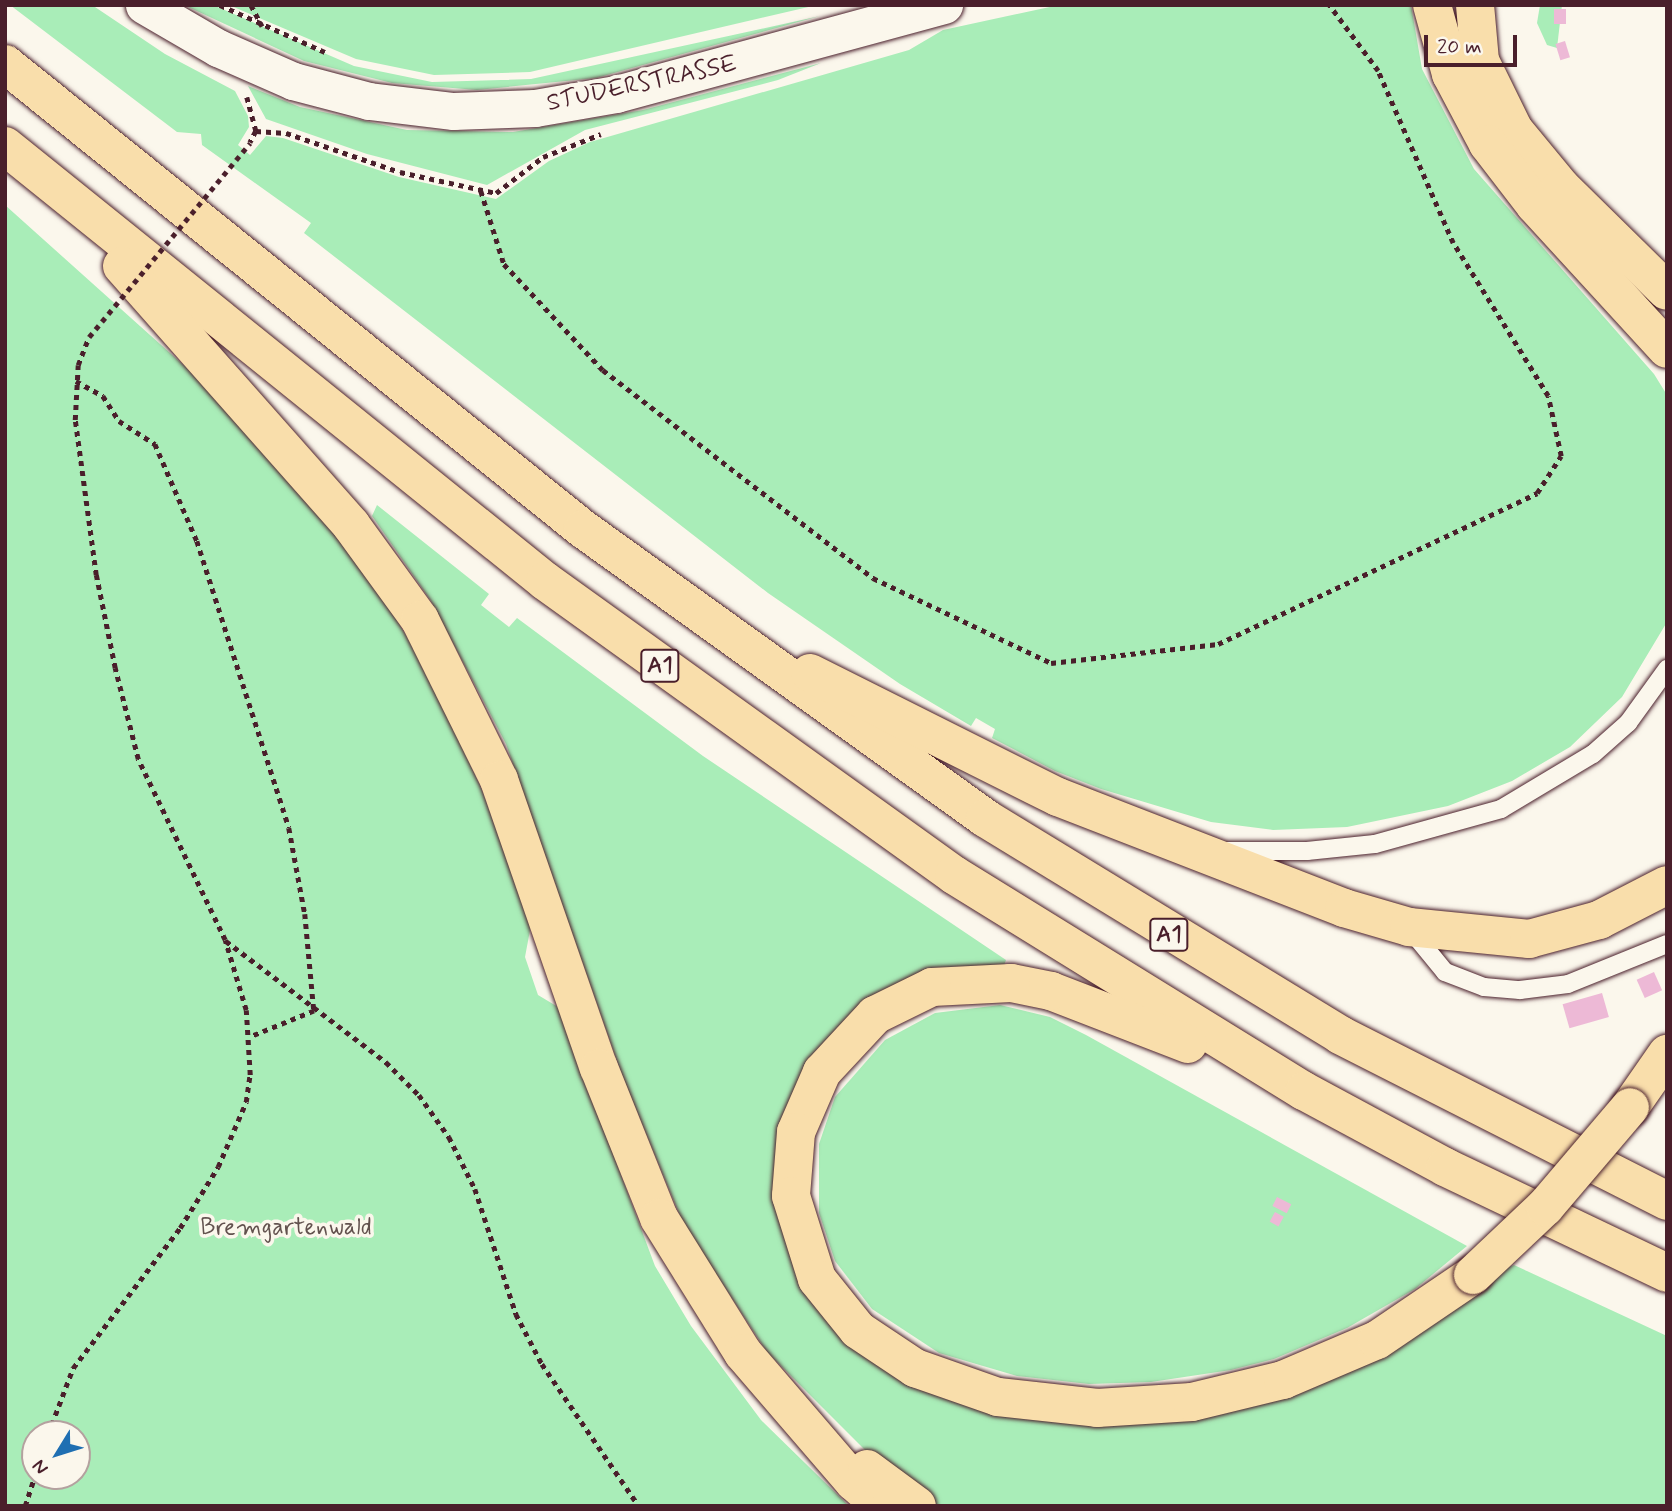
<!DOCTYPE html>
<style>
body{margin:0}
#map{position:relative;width:1672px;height:1511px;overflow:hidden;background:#fbf7ec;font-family:Mynerve,sans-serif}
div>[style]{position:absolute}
.green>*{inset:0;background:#a9edb8}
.building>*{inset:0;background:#edb9d6;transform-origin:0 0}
.path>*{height:4.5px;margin-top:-2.25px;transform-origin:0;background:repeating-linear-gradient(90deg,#4a1f2b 0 5px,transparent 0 10px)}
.roads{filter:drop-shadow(0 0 2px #4a1f2b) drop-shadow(0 0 2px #4a1f2b)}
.service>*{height:18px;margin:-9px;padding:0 9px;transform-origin:9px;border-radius:9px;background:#fbf7ec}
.minor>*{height:37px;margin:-18.5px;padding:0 18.5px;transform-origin:18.5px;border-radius:18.5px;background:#fbf7ec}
.trunk>*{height:38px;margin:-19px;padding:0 19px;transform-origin:19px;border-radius:19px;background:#f9deab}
.motorway>*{height:38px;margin:-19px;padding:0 19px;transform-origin:19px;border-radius:19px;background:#f9deab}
.path-bridge>*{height:4.5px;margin-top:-2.25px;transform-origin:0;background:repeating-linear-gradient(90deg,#4a1f2b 0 5px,transparent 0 10px)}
.bridges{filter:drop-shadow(0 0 2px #4a1f2b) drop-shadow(0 0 2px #4a1f2b)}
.motorway-bridge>*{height:38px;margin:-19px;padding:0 19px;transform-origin:19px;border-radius:19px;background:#f9deab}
span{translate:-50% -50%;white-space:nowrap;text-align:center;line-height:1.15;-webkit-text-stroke:7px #fbf7ec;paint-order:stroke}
.shield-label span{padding:2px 5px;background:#fbf7ec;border:2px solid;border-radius:5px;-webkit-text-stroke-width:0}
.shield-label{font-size:23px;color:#4a1f2b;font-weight:700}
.street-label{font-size:24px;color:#4a1f2b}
.park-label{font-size:24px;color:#62524e}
.frame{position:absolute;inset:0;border:7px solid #4a1f2b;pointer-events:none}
.north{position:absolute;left:21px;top:1420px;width:70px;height:70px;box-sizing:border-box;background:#fbf7ec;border:2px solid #b4a19f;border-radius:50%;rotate:232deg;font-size:19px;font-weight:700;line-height:28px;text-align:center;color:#4a1f2b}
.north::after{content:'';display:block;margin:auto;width:24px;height:32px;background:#1f6fb2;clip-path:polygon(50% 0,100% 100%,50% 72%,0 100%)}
.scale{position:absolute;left:1424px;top:35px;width:93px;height:32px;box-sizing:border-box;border:4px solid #4a1f2b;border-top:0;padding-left:9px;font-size:21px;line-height:24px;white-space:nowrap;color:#4a1f2b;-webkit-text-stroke:5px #fbf7ec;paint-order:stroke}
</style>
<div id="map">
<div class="green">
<i style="clip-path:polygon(10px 5px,92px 5px,165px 54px,235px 91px,248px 116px,249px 127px,238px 145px,250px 155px,266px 136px,283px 138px,399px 177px,496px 199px,549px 161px,590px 142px,909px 50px,943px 30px,1059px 5px,1411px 5px,1422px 69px,1474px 169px,1654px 374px,1667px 395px,1667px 622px,1622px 697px,1570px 747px,1512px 781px,1448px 806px,1347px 827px,1273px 830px,1211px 822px,1101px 789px,1055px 771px,992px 738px,995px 729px,976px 718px,971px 726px,900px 684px,768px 593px,304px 233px,311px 223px,202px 145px,201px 134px,177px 132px)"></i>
<i style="clip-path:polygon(184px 5px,213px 5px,354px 66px,432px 82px,531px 79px,820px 16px,596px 78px,477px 90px,392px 83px,304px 61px)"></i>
<i style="clip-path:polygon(229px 5px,817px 5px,530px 72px,434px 75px,356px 59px)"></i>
<i style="clip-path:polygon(1540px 5px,1562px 5px,1557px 48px,1547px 45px,1537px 23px)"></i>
<i style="clip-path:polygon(821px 63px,778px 80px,585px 130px,487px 185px,367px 154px,266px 119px,248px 86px,300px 107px,407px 130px,513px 132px,643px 110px)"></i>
<i style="clip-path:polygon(evenodd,5px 205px,218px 396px,308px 497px,393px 614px,424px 665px,482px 790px,531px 925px,525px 957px,538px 995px,558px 1007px,655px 1266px,691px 1326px,761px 1420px,849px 1506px,5px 1506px,5px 205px,35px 1434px,77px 1434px,77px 1476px,35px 1476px,35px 1434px)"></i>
<i style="clip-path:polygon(377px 505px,489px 594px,481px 605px,509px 627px,517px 618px,703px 756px,1006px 960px,1003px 968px,922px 978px,782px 1138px,864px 1350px,1160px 1417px,1514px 1265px,1667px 1336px,1667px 1506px,939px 1506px,876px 1461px,767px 1352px,683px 1223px,622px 1075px,506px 744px,431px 601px,372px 516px)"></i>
<i style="clip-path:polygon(1000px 1005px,1050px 1017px,1086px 1035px,1467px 1246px,1415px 1289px,1347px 1328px,1274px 1359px,1231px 1370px,1151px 1382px,1089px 1384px,1017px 1376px,939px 1353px,872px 1309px,835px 1261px,819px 1213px,819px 1144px,835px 1097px,885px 1040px,935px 1013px)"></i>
</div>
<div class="building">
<i style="left:1554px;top:9px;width:12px;height:15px"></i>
<i style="left:1565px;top:41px;width:17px;height:10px;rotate:73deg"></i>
<i style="left:1654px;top:972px;width:20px;height:19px;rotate:66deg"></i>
<i style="left:1602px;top:993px;width:25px;height:41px;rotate:74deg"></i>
<i style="left:1277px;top:1197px;width:16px;height:10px;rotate:27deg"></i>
<i style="left:1275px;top:1212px;width:10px;height:11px;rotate:29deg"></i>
</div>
<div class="path">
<i style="left:220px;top:5px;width:115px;rotate:24.1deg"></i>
<i style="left:251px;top:5px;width:24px;rotate:62deg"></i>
<i style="left:247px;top:97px;width:35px;rotate:75deg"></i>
<i style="left:256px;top:131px;width:13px;rotate:117deg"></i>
<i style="left:256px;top:131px;width:30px;rotate:4deg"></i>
<i style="left:286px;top:133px;width:120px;rotate:18.9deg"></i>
<i style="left:400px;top:172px;width:98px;rotate:12.3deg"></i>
<i style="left:496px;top:193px;width:59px;rotate:-37.5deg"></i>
<i style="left:543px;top:157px;width:62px;rotate:-21.6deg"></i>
<i style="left:481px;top:191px;width:77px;rotate:72.5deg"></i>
<i style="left:504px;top:264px;width:145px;rotate:47deg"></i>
<i style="left:603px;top:370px;width:341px;rotate:37.6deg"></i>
<i style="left:873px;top:578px;width:197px;rotate:25.5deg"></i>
<i style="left:1051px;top:663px;width:168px;rotate:-6.5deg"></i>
<i style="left:1218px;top:644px;width:353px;rotate:-25.3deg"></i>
<i style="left:1537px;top:493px;width:44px;rotate:-57deg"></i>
<i style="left:1561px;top:456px;width:61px;rotate:-102.2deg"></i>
<i style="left:1548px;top:396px;width:180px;rotate:-121.8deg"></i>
<i style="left:1453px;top:243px;width:188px;rotate:-113.6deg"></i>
<i style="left:1378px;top:71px;width:82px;rotate:-126.6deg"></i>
<i style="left:76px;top:381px;width:31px;rotate:29deg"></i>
<i style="left:103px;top:396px;width:30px;rotate:57deg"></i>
<i style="left:119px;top:421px;width:43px;rotate:32.6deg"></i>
<i style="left:155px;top:444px;width:106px;rotate:66.6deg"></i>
<i style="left:197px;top:541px;width:301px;rotate:72.2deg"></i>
<i style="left:289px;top:828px;width:87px;rotate:79.5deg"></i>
<i style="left:305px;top:914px;width:97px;rotate:84.7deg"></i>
<i style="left:314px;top:1011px;width:69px;rotate:157.9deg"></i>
<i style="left:226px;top:941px;width:201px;rotate:37.1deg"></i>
<i style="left:386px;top:1062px;width:47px;rotate:45deg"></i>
<i style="left:419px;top:1095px;width:52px;rotate:54.5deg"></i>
<i style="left:449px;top:1137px;width:58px;rotate:63.4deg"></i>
<i style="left:475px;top:1189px;width:132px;rotate:71.8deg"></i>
<i style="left:516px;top:1314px;width:56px;rotate:62.5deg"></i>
<i style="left:542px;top:1364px;width:172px;rotate:55.7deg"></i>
<i style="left:48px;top:1434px;width:71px;rotate:-69.3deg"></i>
<i style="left:73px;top:1368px;width:176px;rotate:-52.6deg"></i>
<i style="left:180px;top:1228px;width:72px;rotate:-58.1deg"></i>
<i style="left:218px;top:1167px;width:71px;rotate:-66.7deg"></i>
<i style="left:246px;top:1102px;width:27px;rotate:-82deg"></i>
<i style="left:250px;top:1075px;width:65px;rotate:-93.5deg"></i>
<i style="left:246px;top:1010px;width:73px;rotate:-106.7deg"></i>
<i style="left:225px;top:940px;width:201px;rotate:-115.7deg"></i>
<i style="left:138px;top:759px;width:94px;rotate:-104.2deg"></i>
<i style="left:115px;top:668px;width:95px;rotate:-101.5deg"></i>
<i style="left:96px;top:575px;width:156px;rotate:-97.7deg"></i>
<i style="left:75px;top:420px;width:55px;rotate:-86.9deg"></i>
<i style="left:78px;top:365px;width:30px;rotate:-69deg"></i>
<i style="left:25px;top:1506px;width:32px;rotate:-72deg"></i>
</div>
<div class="roads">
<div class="service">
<i style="left:1227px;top:851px;width:80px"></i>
<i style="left:1307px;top:851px;width:68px;rotate:-5.9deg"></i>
<i style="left:1375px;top:844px;width:131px;rotate:-15.5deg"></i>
<i style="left:1501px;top:809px;width:107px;rotate:-30.9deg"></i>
<i style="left:1593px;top:754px;width:47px;rotate:-41.5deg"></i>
<i style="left:1628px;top:723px;width:67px;rotate:-54.2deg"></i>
<i style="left:1409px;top:928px;width:57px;rotate:50.7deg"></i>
<i style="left:1445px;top:972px;width:42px;rotate:21deg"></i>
<i style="left:1484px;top:987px;width:36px;rotate:5deg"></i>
<i style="left:1520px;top:990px;width:48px;rotate:-7.1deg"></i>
<i style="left:1568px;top:984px;width:107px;rotate:-22deg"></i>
</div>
<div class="minor">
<i style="left:144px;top:5px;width:86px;rotate:30.2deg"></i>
<i style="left:218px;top:48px;width:82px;rotate:23.7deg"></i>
<i style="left:293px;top:81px;width:79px;rotate:14.7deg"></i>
<i style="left:369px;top:101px;width:85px;rotate:6.8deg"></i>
<i style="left:453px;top:111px;width:82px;rotate:-2.1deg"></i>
<i style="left:535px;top:108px;width:82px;rotate:-9.8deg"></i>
<i style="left:616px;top:94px;width:340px;rotate:-15.2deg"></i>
</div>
<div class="trunk">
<i style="left:1475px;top:5px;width:56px;rotate:84.9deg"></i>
<i style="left:1480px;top:61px;width:77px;rotate:63.8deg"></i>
<i style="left:1514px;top:130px;width:74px;rotate:50.5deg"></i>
<i style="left:1561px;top:187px;width:148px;rotate:44.5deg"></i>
</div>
<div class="motorway">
<i style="left:1432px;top:5px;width:72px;rotate:74.6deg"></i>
<i style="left:1451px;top:74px;width:79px;rotate:62.1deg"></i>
<i style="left:1488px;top:144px;width:77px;rotate:52.4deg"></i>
<i style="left:1535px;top:205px;width:195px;rotate:47.5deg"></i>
<i style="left:5px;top:64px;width:742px;rotate:38.82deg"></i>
<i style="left:583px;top:529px;width:495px;rotate:35.7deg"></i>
<i style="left:985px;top:818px;width:416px;rotate:31.4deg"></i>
<i style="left:1340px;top:1035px;width:367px;rotate:26.9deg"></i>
<i style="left:5px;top:146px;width:693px;rotate:38.85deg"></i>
<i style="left:545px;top:581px;width:504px;rotate:35.71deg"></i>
<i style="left:954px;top:875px;width:411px;rotate:31.7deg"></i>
<i style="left:1304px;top:1091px;width:160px;rotate:28.3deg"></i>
<i style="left:1445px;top:1167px;width:246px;rotate:25.5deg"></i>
<i style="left:122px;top:266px;width:346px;rotate:48.5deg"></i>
<i style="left:351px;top:525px;width:117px;rotate:54deg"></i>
<i style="left:420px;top:620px;width:178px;rotate:63.7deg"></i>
<i style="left:499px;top:780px;width:305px;rotate:70.9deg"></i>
<i style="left:599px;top:1068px;width:162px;rotate:68.2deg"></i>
<i style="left:659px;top:1218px;width:159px;rotate:58.1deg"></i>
<i style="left:743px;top:1353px;width:170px;rotate:49.3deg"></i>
<i style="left:854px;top:1482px;width:37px;rotate:41deg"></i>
<i style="left:810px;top:673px;width:277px;rotate:26.6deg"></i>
<i style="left:1058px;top:797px;width:307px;rotate:21.2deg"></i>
<i style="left:1344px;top:908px;width:68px;rotate:16.3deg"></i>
<i style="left:1409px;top:927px;width:121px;rotate:5.7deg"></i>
<i style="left:1529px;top:939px;width:73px;rotate:-15.2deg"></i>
<i style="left:1599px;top:920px;width:76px;rotate:-27.2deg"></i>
<i style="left:1188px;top:1044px;width:147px;rotate:-158.9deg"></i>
<i style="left:1051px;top:991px;width:41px;rotate:-168.7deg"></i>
<i style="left:1011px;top:983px;width:79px;rotate:177.1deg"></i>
<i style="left:932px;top:987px;width:64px;rotate:153.8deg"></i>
<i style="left:875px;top:1015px;width:78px;rotate:132.9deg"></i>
<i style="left:822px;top:1072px;width:65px;rotate:113.4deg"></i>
<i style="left:796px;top:1132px;width:64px;rotate:94.5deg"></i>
<i style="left:791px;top:1196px;width:87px;rotate:72.6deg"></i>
<i style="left:817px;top:1279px;width:65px;rotate:51.2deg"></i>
<i style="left:858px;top:1330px;width:69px;rotate:33.7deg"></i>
<i style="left:915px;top:1368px;width:88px;rotate:19.3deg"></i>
<i style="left:998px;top:1397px;width:100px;rotate:6.3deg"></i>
<i style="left:1097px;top:1408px;width:95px;rotate:-3.6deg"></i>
<i style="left:1192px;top:1402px;width:94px;rotate:-13.6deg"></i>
<i style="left:1283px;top:1380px;width:102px;rotate:-23.1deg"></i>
<i style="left:1377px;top:1340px;width:116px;rotate:-34.1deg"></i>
<i style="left:1630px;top:1107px;width:65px;rotate:-55.1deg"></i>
<i style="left:867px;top:1469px;width:62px;rotate:36.5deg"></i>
</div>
</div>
<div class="path-bridge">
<i style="left:89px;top:337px;width:252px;rotate:-50.3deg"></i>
</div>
<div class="bridges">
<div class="motorway-bridge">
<i style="left:1473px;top:1275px;width:99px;rotate:-43.4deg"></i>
<i style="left:1545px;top:1207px;width:131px;rotate:-49.6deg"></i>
</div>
</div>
<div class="shield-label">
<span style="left:660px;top:666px">A1</span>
<span style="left:1169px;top:935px">A1</span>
</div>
<div class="street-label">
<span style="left:642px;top:84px;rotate:-12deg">STUDERSTRASSE</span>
</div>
<div class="park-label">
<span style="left:286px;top:1228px">Bremgartenwald</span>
</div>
<div class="frame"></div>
<div class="north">N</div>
<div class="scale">20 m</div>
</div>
